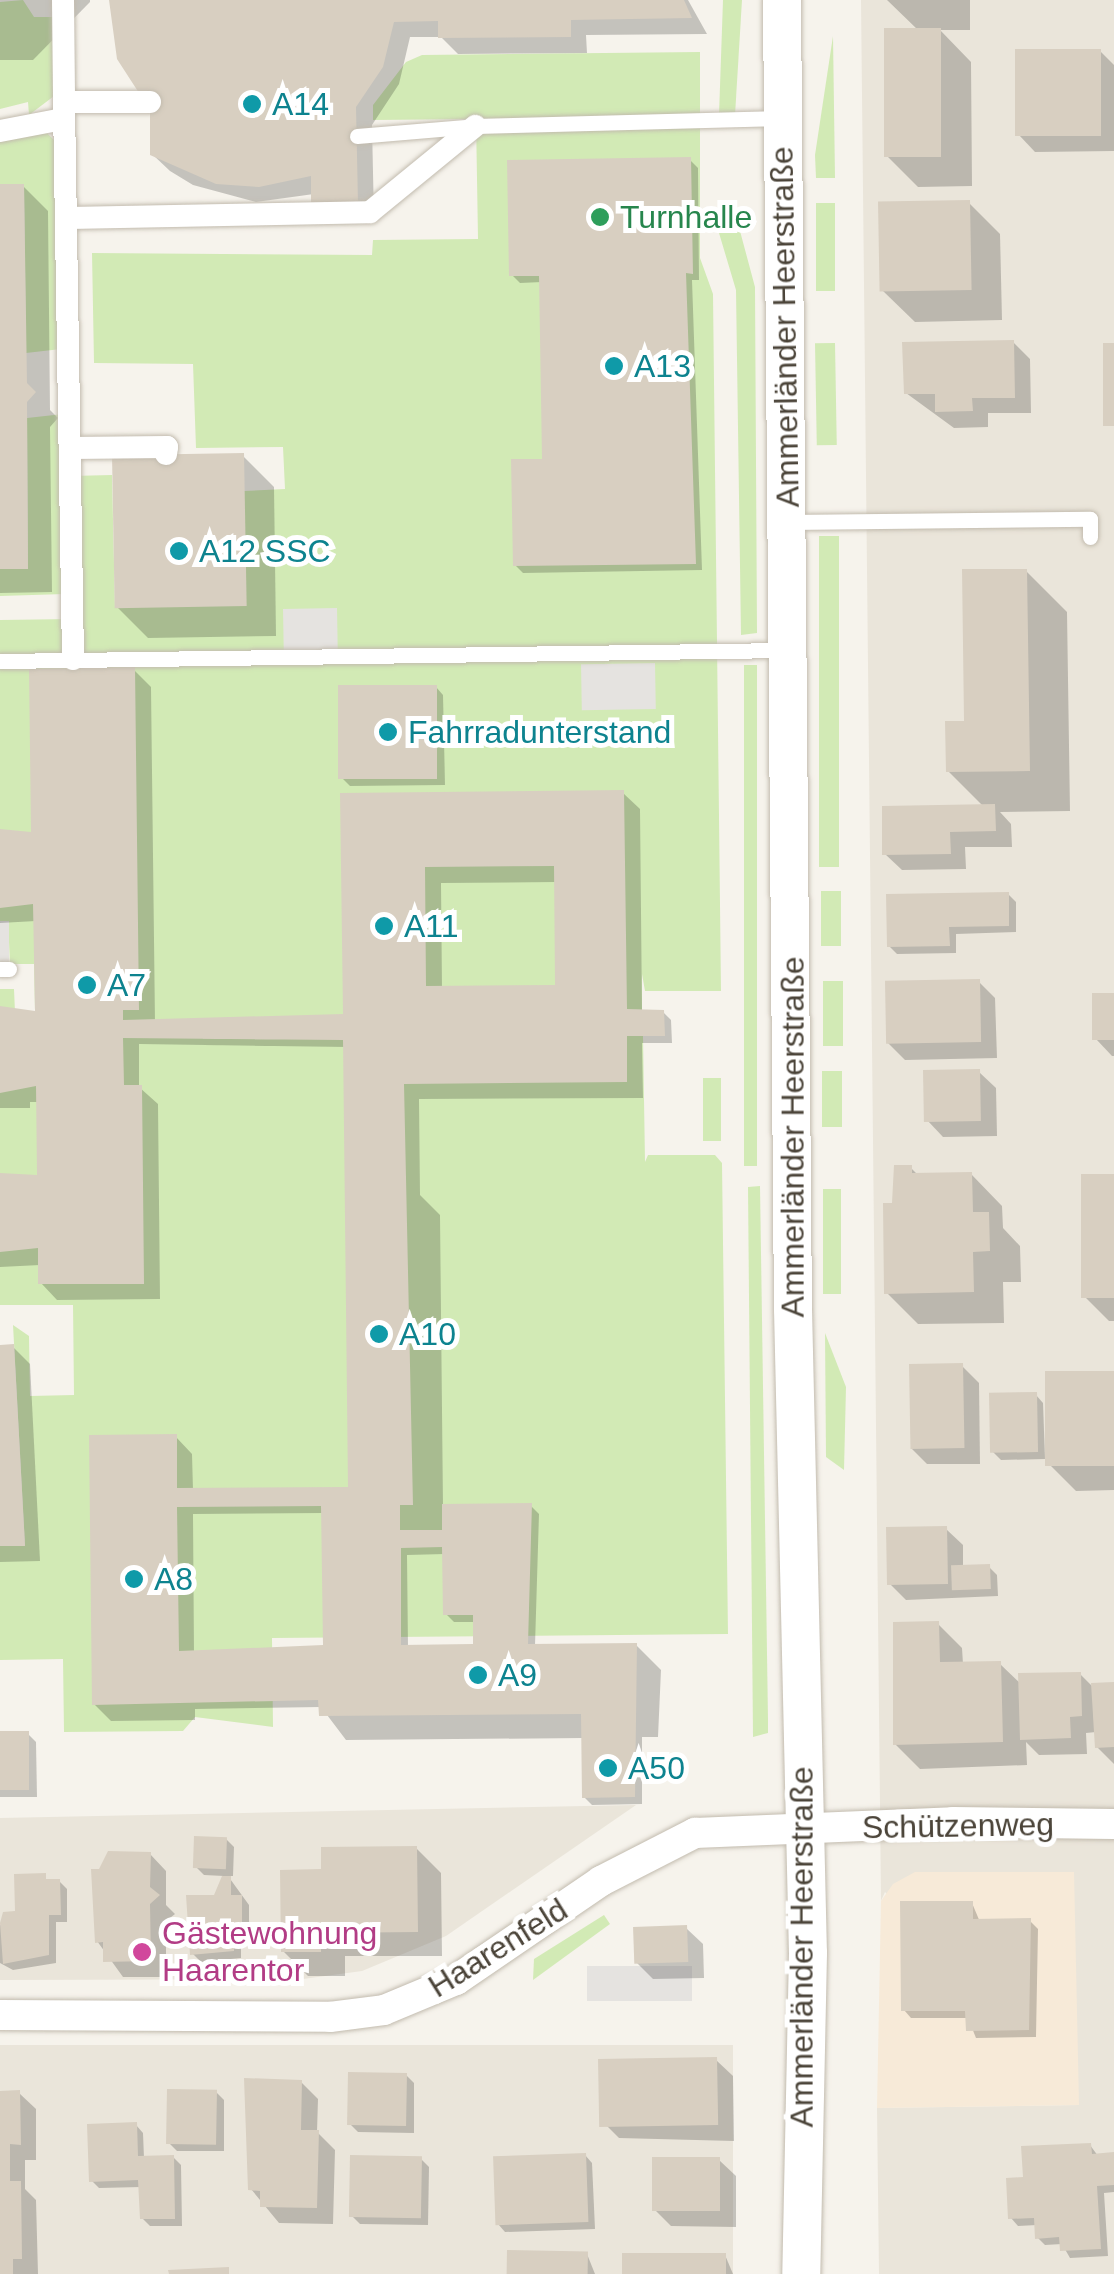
<!DOCTYPE html>
<meta charset="utf-8">
<style>
body{margin:0}
#map{position:relative;width:1114px;height:2274px;overflow:hidden;background:#f6f3ec;font-family:Helvetica,sans-serif}
div>[style]{position:absolute}
.residential>*{inset:0;background:#eae5da;transform-origin:0 0}
.commercial>*{inset:0;background:#f7ead8}
.green>*{inset:0;background:#d2eab5;transform-origin:0 0}
.parking>*{inset:0;background:#e5e3e0;transform-origin:0 0}
.shadow>*{inset:0;background:#0003}
.building>*{inset:0;background:#d8cfc1;transform-origin:0 0}
.roads{filter:drop-shadow(0 0 2px #c2bbae) drop-shadow(0 0 2px #c2bbae)}
.service>*{height:15px;margin:-7.5px;padding:0 7.5px;transform-origin:7.5px;border-radius:7.5px;background:#fff}
.pedestrian>*{height:22px;margin:-11px;padding:0 11px;transform-origin:11px;border-radius:11px;background:#fff}
.minor>*{height:30px;margin:-15px;padding:0 15px;transform-origin:15px;border-radius:15px;background:#fff}
.tertiary>*{height:38px;margin:-19px;padding:0 19px;transform-origin:19px;border-radius:19px;background:#fff}
.dots>*{width:28px;height:28px;translate:-50% -50%;box-sizing:border-box;border:5px solid #fff;border-radius:50%}
span{translate:-50% -50%;white-space:nowrap;text-align:center;line-height:1.15;-webkit-text-stroke:10px #fff;paint-order:stroke}
.culture-label{font-size:32px;color:#0d838f}
.left{translate:0 -50%;text-align:left}
.leisure-label{font-size:32px;color:#27864d}
.street-label{font-size:32px;color:#4b4439}
.hotel-label{font-size:32px;color:#b23c85}
</style>
<div id="map">
<div class="residential">
<i style="clip-path:polygon(861px 0,1114px 0,1114px 2274px,879px 2274px,877px 2108px,1078px 2105px,885px 1892px,881px 1901px)"></i>
<i style="clip-path:polygon(636px 1805px,446px 1936px,362px 1971px,303px 1979px,0 1980px,0 1818px)"></i>
<i style="left:733px;top:2045px;width:229px;height:733px;rotate:90deg"></i>
</div>
<div class="commercial">
<i style="clip-path:polygon(915px 1872px,1074px 1872px,1079px 2105px,877px 2108px,881px 1901px,893px 1884px)"></i>
</div>
<div class="green">
<i style="clip-path:polygon(23px 0,34px 17px,56px 17px,58px 93px,29px 115px,28px 102px,0 109px,0 2px)"></i>
<i style="clip-path:polygon(723px 0,742px 0,735px 115px,719px 115px)"></i>
<i style="clip-path:polygon(833px 36px,835px 178px,816px 178px,815px 155px)"></i>
<i style="clip-path:polygon(700px 52px,700px 258px,713px 294px,721px 991px,645px 991px,642px 974px,642px 1010px,627px 1036px,643px 1036px,645px 1162px,648px 1155px,715px 1155px,722px 1163px,728px 1634px,272px 1638px,273px 1727px,195px 1717px,183px 1731px,64px 1732px,63px 1659px,0 1660px,0 1546px,25px 1545px,13px 1325px,29px 1336px,30px 1396px,74px 1395px,73px 1305px,0 1305px,0 989px,14px 989px,15px 1012px,35px 1011px,34px 964px,10px 964px,8px 921px,0 921px,0 620px,72px 619px,71px 476px,112px 475px,115px 608px,244px 491px,285px 489px,283px 447px,196px 448px,193px 364px,94px 363px,92px 253px,372px 255px,373px 240px,478px 239px,476px 119px,373px 120px,373px 105px,406px 62px,422px 55px)"></i>
<i style="clip-path:polygon(47px 133px,57px 143px,61px 349px,26px 353px,24px 185px,0 184px,0 140px)"></i>
<i style="left:816px;top:203px;width:19px;height:88px"></i>
<i style="clip-path:polygon(740px 231px,755px 287px,757px 633px,741px 635px,736px 290px,719px 233px)"></i>
<i style="left:835px;top:343px;width:102px;height:20px;rotate:89deg"></i>
<i style="clip-path:polygon(63px 414px,65px 594px,0 596px,0 569px,28px 568px,27px 418px)"></i>
<i style="left:839px;top:536px;width:331px;height:20px;rotate:90deg"></i>
<i style="left:757px;top:665px;width:501px;height:13px;rotate:90deg"></i>
<i style="left:821px;top:891px;width:20px;height:55px"></i>
<i style="left:823px;top:981px;width:20px;height:65px"></i>
<i style="left:842px;top:1071px;width:56px;height:20px;rotate:90deg"></i>
<i style="left:703px;top:1078px;width:18px;height:63px"></i>
<i style="clip-path:polygon(760px 1186px,768px 1720px,768px 1733px,753px 1737px,748px 1187px)"></i>
<i style="left:823px;top:1189px;width:18px;height:105px"></i>
<i style="clip-path:polygon(825px 1333px,846px 1387px,844px 1470px,826px 1457px)"></i>
<i style="clip-path:polygon(604px 1915px,610px 1924px,533px 1980px,534px 1959px)"></i>
</div>
<div class="parking">
<i style="left:337px;top:608px;width:43px;height:54px;rotate:89deg"></i>
<i style="left:655px;top:663px;width:46px;height:74px;rotate:89deg"></i>
<i style="left:0;top:921px;width:9px;height:43px"></i>
<i style="left:692px;top:1966px;width:35px;height:105px;rotate:90deg"></i>
</div>
<div class="shadow">
<i style="clip-path:polygon(0 0,90px 0,90px 2px,33px 60px,0 60px)"></i>
<i style="clip-path:polygon(113px 0,688px 0,707px 34px,586px 35px,587px 53px,458px 54px,441px 37px,410px 37px,399px 84px,372px 125px,374px 219px,314px 194px,256px 202px,193px 185px,170px 171px,152px 154px,152px 110px)"></i>
<i style="clip-path:polygon(887px 0,970px 0,970px 30px,940px 30px,971px 62px,972px 186px,918px 187px,887px 156px,918px 30px)"></i>
<i style="clip-path:polygon(1100px 51px,1114px 65px,1114px 151px,1035px 152px,1019px 135px)"></i>
<i style="clip-path:polygon(690px 160px,698px 168px,699px 280px,692px 280px,702px 570px,523px 573px,515px 565px,545px 461px,542px 282px,520px 283px,512px 275px)"></i>
<i style="clip-path:polygon(0 186px,23px 186px,48px 211px,50px 410px,58px 418px,50px 427px,52px 592px,0 593px)"></i>
<i style="clip-path:polygon(969px 203px,1000px 234px,1002px 320px,915px 322px,883px 291px)"></i>
<i style="clip-path:polygon(1013px 342px,1030px 359px,1031px 413px,988px 413px,988px 427px,954px 428px,906px 393px)"></i>
<i style="clip-path:polygon(243px 456px,274px 487px,276px 636px,148px 638px,117px 607px)"></i>
<i style="clip-path:polygon(1026px 571px,1067px 612px,1070px 811px,1000px 812px,1011px 824px,1012px 847px,965px 847px,966px 869px,902px 870px,885px 854px,984px 807px,948px 771px)"></i>
<i style="clip-path:polygon(evenodd,134px 670px,151px 687px,155px 1022px,347px 1022px,342px 795px,623px 793px,640px 809px,642px 1012px,663px 1012px,671px 1020px,672px 1043px,642px 1043px,643px 1098px,419px 1099px,420px 1195px,440px 1215px,443px 1507px,531px 1506px,539px 1514px,535px 1646px,636px 1645px,661px 1670px,658px 1737px,642px 1737px,642px 1804px,592px 1805px,584px 1797px,584px 1738px,346px 1740px,321px 1707px,195px 1709px,195px 1720px,111px 1721px,94px 1704px,176px 1437px,192px 1454px,193px 1490px,351px 1493px,348px 1047px,139px 1044px,139px 1087px,158px 1104px,160px 1299px,57px 1300px,41px 1283px,40px 1265px,0 1267px,0 1177px,40px 1178px,38px 1102px,30px 1102px,30px 1108px,0 1108px,0 1009px,37px 1014px,36px 921px,0 923px,0 833px,34px 834px,134px 670px,556px 882px,557px 988px,442px 989px,441px 883px,556px 882px,134px 670px,324px 1513px,326px 1648px,194px 1653px,193px 1514px,324px 1513px,134px 670px,445px 1554px,446px 1614px,454px 1622px,475px 1622px,475px 1647px,408px 1647px,407px 1555px,445px 1554px)"></i>
<i style="clip-path:polygon(436px 687px,443px 695px,445px 785px,350px 786px,342px 778px)"></i>
<i style="clip-path:polygon(1008px 894px,1016px 902px,1016px 932px,956px 934px,956px 953px,897px 954px,889px 946px)"></i>
<i style="clip-path:polygon(979px 982px,995px 998px,997px 1058px,905px 1060px,888px 1043px)"></i>
<i style="clip-path:polygon(1114px 996px,1114px 1056px,1112px 1056px,1096px 1039px)"></i>
<i style="clip-path:polygon(979px 1072px,996px 1088px,997px 1136px,943px 1137px,927px 1120px)"></i>
<i style="clip-path:polygon(911px 1168px,918px 1175px,971px 1174px,1002px 1206px,1003px 1228px,1020px 1246px,1021px 1282px,1003px 1282px,1004px 1323px,918px 1324px,887px 1293px,894px 1206px)"></i>
<i style="clip-path:polygon(1114px 1177px,1114px 1321px,1109px 1321px,1085px 1297px)"></i>
<i style="clip-path:polygon(0 1347px,13px 1347px,30px 1364px,40px 1561px,0 1562px)"></i>
<i style="clip-path:polygon(962px 1366px,979px 1383px,980px 1464px,927px 1464px,911px 1448px)"></i>
<i style="clip-path:polygon(1114px 1374px,1114px 1490px,1076px 1491px,1051px 1466px)"></i>
<i style="clip-path:polygon(1036px 1395px,1043px 1403px,1045px 1459px,1001px 1460px,993px 1452px)"></i>
<i style="clip-path:polygon(946px 1529px,963px 1545px,963px 1568px,989px 1567px,997px 1575px,998px 1596px,906px 1600px,890px 1584px)"></i>
<i style="clip-path:polygon(938px 1624px,962px 1648px,963px 1664px,1000px 1664px,1021px 1684px,1080px 1674px,1092px 1686px,1114px 1685px,1114px 1764px,1097px 1747px,1096px 1732px,1086px 1733px,1087px 1754px,1039px 1755px,1026px 1742px,1027px 1765px,920px 1769px,895px 1744px)"></i>
<i style="clip-path:polygon(0 1734px,28px 1734px,36px 1742px,37px 1797px,0 1797px)"></i>
<i style="clip-path:polygon(226px 1839px,234px 1847px,233px 1876px,228px 1876px,249px 1905px,249px 1942px,241px 1942px,241px 1958px,201px 1962px,193px 1954px,224px 1876px,204px 1875px,196px 1867px)"></i>
<i style="clip-path:polygon(416px 1848px,441px 1873px,442px 1956px,345px 1956px,345px 1976px,308px 1976px,283px 1951px,324px 1872px)"></i>
<i style="clip-path:polygon(150px 1854px,166px 1871px,166px 1905px,175px 1914px,166px 1921px,166px 1977px,123px 1977px,97px 1941px)"></i>
<i style="clip-path:polygon(59px 1881px,67px 1889px,67px 1922px,56px 1922px,56px 1963px,13px 1970px,0 1963px,0 1925px,6px 1927px)"></i>
<i style="clip-path:polygon(972px 1903px,980px 1922px,1030px 1921px,1038px 1929px,1036px 2037px,976px 2038px,968px 2018px,911px 2018px,904px 2010px)"></i>
<i style="clip-path:polygon(686px 1928px,703px 1944px,704px 1978px,653px 1979px,636px 1962px)"></i>
<i style="clip-path:polygon(716px 2060px,733px 2076px,734px 2141px,619px 2138px,602px 2121px)"></i>
<i style="clip-path:polygon(406px 2075px,414px 2083px,414px 2133px,358px 2132px,350px 2124px)"></i>
<i style="clip-path:polygon(246px 2081px,301px 2082px,318px 2099px,317px 2132px,335px 2150px,333px 2224px,279px 2223px,251px 2189px)"></i>
<i style="clip-path:polygon(216px 2092px,224px 2100px,224px 2151px,177px 2151px,169px 2143px)"></i>
<i style="clip-path:polygon(0 2093px,19px 2093px,36px 2109px,36px 2160px,25px 2160px,25px 2189px,36px 2200px,38px 2274px,0 2274px)"></i>
<i style="clip-path:polygon(136px 2125px,143px 2133px,144px 2158px,173px 2157px,181px 2165px,182px 2226px,150px 2226px,142px 2218px,141px 2187px,99px 2188px,91px 2180px)"></i>
<i style="clip-path:polygon(1090px 2145px,1098px 2156px,1114px 2155px,1114px 2192px,1104px 2193px,1108px 2256px,1070px 2258px,1062px 2244px,1045px 2245px,1038px 2238px,1037px 2225px,1018px 2226px,1011px 2218px)"></i>
<i style="clip-path:polygon(585px 2155px,592px 2163px,595px 2229px,505px 2232px,498px 2224px)"></i>
<i style="clip-path:polygon(421px 2159px,429px 2167px,428px 2225px,360px 2224px,352px 2216px)"></i>
<i style="clip-path:polygon(719px 2160px,736px 2176px,736px 2227px,671px 2226px,655px 2210px)"></i>
<i style="clip-path:polygon(587px 2254px,595px 2274px,509px 2274px)"></i>
<i style="clip-path:polygon(725px 2255px,733px 2274px,624px 2274px)"></i>
</div>
<div class="building">
<i style="clip-path:polygon(109px 0,684px 0,692px 18px,571px 20px,571px 37px,438px 38px,438px 21px,394px 22px,383px 67px,356px 107px,358px 203px,311px 204px,311px 176px,259px 187px,216px 184px,150px 155px,150px 110px,117px 59px)"></i>
<i style="left:884px;top:28px;width:57px;height:129px"></i>
<i style="left:1015px;top:49px;width:86px;height:87px"></i>
<i style="clip-path:polygon(691px 157px,693px 274px,686px 273px,696px 564px,513px 566px,511px 459px,542px 459px,539px 276px,509px 276px,507px 160px)"></i>
<i style="clip-path:polygon(0 184px,24px 184px,27px 383px,36px 392px,27px 402px,28px 569px,0 569px)"></i>
<i style="left:970px;top:200px;width:90px;height:92px;rotate:89deg"></i>
<i style="clip-path:polygon(1014px 340px,1015px 398px,972px 398px,973px 411px,935px 412px,935px 394px,904px 394px,902px 342px)"></i>
<i style="left:1103px;top:343px;width:11px;height:83px"></i>
<i style="left:244px;top:453px;width:153px;height:132px;rotate:89deg"></i>
<i style="clip-path:polygon(962px 569px,1027px 569px,1030px 771px,946px 772px,945px 721px,964px 721px)"></i>
<i style="clip-path:polygon(evenodd,135px 667px,139px 1010px,123px 1010px,123px 1020px,343px 1014px,340px 793px,624px 790px,627px 1009px,664px 1010px,665px 1036px,627px 1036px,627px 1082px,404px 1084px,413px 1505px,400px 1505px,400px 1530px,442px 1530px,442px 1504px,532px 1503px,528px 1644px,637px 1643px,635px 1797px,582px 1798px,581px 1714px,319px 1716px,318px 1700px,92px 1705px,89px 1435px,177px 1434px,177px 1488px,348px 1487px,343px 1040px,123px 1038px,124px 1085px,142px 1085px,144px 1284px,38px 1284px,38px 1248px,0 1252px,0 1173px,37px 1175px,36px 1086px,0 1093px,0 1006px,35px 1011px,33px 904px,0 908px,0 829px,31px 832px,29px 669px,135px 667px,554px 866px,555px 985px,426px 986px,425px 867px,554px 866px,135px 667px,321px 1506px,323px 1645px,179px 1651px,177px 1507px,321px 1506px,135px 667px,442px 1547px,443px 1615px,473px 1615px,473px 1644px,401px 1645px,401px 1548px,442px 1547px)"></i>
<i style="left:338px;top:685px;width:99px;height:94px"></i>
<i style="clip-path:polygon(995px 804px,996px 831px,950px 832px,951px 854px,882px 855px,882px 806px)"></i>
<i style="clip-path:polygon(1009px 892px,1009px 926px,949px 927px,950px 946px,887px 947px,886px 894px)"></i>
<i style="left:980px;top:979px;width:63px;height:95px;rotate:89deg"></i>
<i style="left:1114px;top:993px;width:47px;height:22px;rotate:90deg"></i>
<i style="left:980px;top:1069px;width:52px;height:57px;rotate:89deg"></i>
<i style="clip-path:polygon(894px 1165px,912px 1165px,912px 1173px,972px 1172px,973px 1212px,989px 1212px,990px 1251px,973px 1252px,974px 1292px,884px 1294px,883px 1203px,892px 1203px)"></i>
<i style="left:1081px;top:1174px;width:33px;height:124px"></i>
<i style="clip-path:polygon(14px 1344px,25px 1546px,0 1546px,0 1345px)"></i>
<i style="left:963px;top:1363px;width:85px;height:54px;rotate:89deg"></i>
<i style="left:1114px;top:1371px;width:95px;height:69px;rotate:90deg"></i>
<i style="left:1037px;top:1392px;width:60px;height:48px;rotate:89deg"></i>
<i style="left:947px;top:1526px;width:58px;height:61px;rotate:89deg"></i>
<i style="left:990px;top:1564px;width:25px;height:39px;rotate:88deg"></i>
<i style="clip-path:polygon(939px 1621px,940px 1662px,1001px 1661px,1003px 1742px,893px 1745px,893px 1622px)"></i>
<i style="clip-path:polygon(1081px 1672px,1082px 1716px,1070px 1717px,1071px 1738px,1020px 1740px,1018px 1673px)"></i>
<i style="clip-path:polygon(1114px 1682px,1114px 1747px,1095px 1748px,1091px 1683px)"></i>
<i style="left:0;top:1731px;width:29px;height:59px"></i>
<i style="left:194px;top:1836px;width:33px;height:32px;rotate:2deg"></i>
<i style="clip-path:polygon(417px 1846px,418px 1932px,321px 1933px,321px 1952px,281px 1952px,280px 1870px,321px 1869px,321px 1847px)"></i>
<i style="clip-path:polygon(108px 1851px,151px 1852px,150px 1887px,160px 1895px,150px 1904px,151px 1961px,103px 1962px,103px 1942px,95px 1943px,91px 1869px,99px 1869px)"></i>
<i style="clip-path:polygon(46px 1873px,46px 1879px,60px 1879px,61px 1915px,49px 1915px,49px 1955px,3px 1964px,0 1923px,3px 1912px,15px 1911px,14px 1874px)"></i>
<i style="clip-path:polygon(222px 1876px,231px 1876px,231px 1895px,242px 1895px,242px 1935px,234px 1935px,234px 1951px,190px 1955px,186px 1895px,214px 1895px)"></i>
<i style="clip-path:polygon(900px 1901px,973px 1901px,973px 1919px,1031px 1918px,1029px 2030px,966px 2031px,965px 2011px,901px 2011px)"></i>
<i style="left:687px;top:1925px;width:37px;height:54px;rotate:88deg"></i>
<i style="left:717px;top:2057px;width:68px;height:119px;rotate:89deg"></i>
<i style="left:348px;top:2072px;width:59px;height:53px;rotate:1deg"></i>
<i style="clip-path:polygon(244px 2078px,302px 2080px,301px 2130px,319px 2130px,317px 2208px,260px 2207px,260px 2191px,248px 2190px)"></i>
<i style="left:167px;top:2089px;width:50px;height:55px;rotate:1deg"></i>
<i style="clip-path:polygon(20px 2090px,21px 2145px,10px 2144px,10px 2181px,21px 2181px,22px 2259px,13px 2259px,13px 2274px,0 2274px,0 2091px)"></i>
<i style="clip-path:polygon(137px 2122px,138px 2156px,174px 2155px,175px 2219px,140px 2219px,138px 2180px,89px 2182px,87px 2124px)"></i>
<i style="clip-path:polygon(1091px 2143px,1092px 2154px,1114px 2152px,1114px 2185px,1097px 2186px,1101px 2249px,1060px 2251px,1059px 2237px,1035px 2239px,1034px 2218px,1008px 2219px,1006px 2178px,1023px 2177px,1021px 2146px)"></i>
<i style="left:586px;top:2153px;width:69px;height:93px;rotate:88deg"></i>
<i style="left:350px;top:2155px;width:72px;height:62px;rotate:1deg"></i>
<i style="left:652px;top:2157px;width:68px;height:54px"></i>
<i style="left:507px;top:2250px;width:81px;height:24px;rotate:1deg"></i>
<i style="left:726px;top:2253px;width:21px;height:104px;rotate:90deg"></i>
<i style="clip-path:polygon(229px 2267px,229px 2274px,169px 2274px,168px 2270px)"></i>
</div>
<div class="roads">
<div class="service">
<i style="left:357px;top:136px;width:118px;rotate:-4.8deg"></i>
<i style="left:475px;top:126px;width:307px;rotate:-1.5deg"></i>
<i style="left:788px;top:522px;width:302px;rotate:-0.6deg"></i>
<i style="left:1090px;top:519px;width:18px;rotate:90deg"></i>
<i style="left:0;top:661px;width:786px;rotate:-0.8deg"></i>
<i style="left:0;top:969px;width:9px"></i>
</div>
<div class="pedestrian">
<i style="left:63px;top:0;width:102px;rotate:89.4deg"></i>
<i style="left:0;top:131px;width:64px;rotate:-10.8deg"></i>
<i style="left:67px;top:218px;width:303px;rotate:-1.1deg"></i>
<i style="left:370px;top:212px;width:136px;rotate:-39.3deg"></i>
<i style="left:71px;top:448px;width:96px;rotate:-0.6deg"></i>
<i style="left:167px;top:447px;width:7px;rotate:98deg"></i>
<i style="left:73px;top:659px;width:557px;rotate:-90.93deg"></i>
<i style="left:64px;top:102px;width:86px"></i>
</div>
<div class="minor">
<i style="left:0;top:2015px;width:330px;rotate:0.3deg"></i>
<i style="left:330px;top:2017px;width:54px;rotate:-7.4deg"></i>
<i style="left:384px;top:2010px;width:78px;rotate:-22.6deg"></i>
<i style="left:456px;top:1980px;width:176px;rotate:-34.3deg"></i>
<i style="left:601px;top:1881px;width:106px;rotate:-27.1deg"></i>
<i style="left:695px;top:1833px;width:258px;rotate:-2.4deg"></i>
<i style="left:953px;top:1822px;width:161px;rotate:0.7deg"></i>
</div>
<div class="tertiary">
<i style="left:782px;top:0;width:1309px;rotate:89.52deg"></i>
<i style="left:793px;top:1309px;width:644px;rotate:88.67deg"></i>
<i style="left:808px;top:1953px;width:321px;rotate:91.2deg"></i>
</div>
</div>
<div class="dots">
<i style="left:252px;top:104px;background:#0f9aa8"></i>
<i style="left:600px;top:217px;background:#2e9e5b"></i>
<i style="left:614px;top:366px;background:#0f9aa8"></i>
<i style="left:179px;top:551px;background:#0f9aa8"></i>
<i style="left:388px;top:732px;background:#0f9aa8"></i>
<i style="left:384px;top:926px;background:#0f9aa8"></i>
<i style="left:87px;top:985px;background:#0f9aa8"></i>
<i style="left:379px;top:1334px;background:#0f9aa8"></i>
<i style="left:134px;top:1579px;background:#0f9aa8"></i>
<i style="left:478px;top:1675px;background:#0f9aa8"></i>
<i style="left:608px;top:1768px;background:#0f9aa8"></i>
<i style="left:142px;top:1952px;background:#d1479c"></i>
</div>
<div class="culture-label">
<span class="left" style="left:272px;top:104px">A14</span>
<span class="left" style="left:634px;top:366px">A13</span>
<span class="left" style="left:199px;top:551px">A12 SSC</span>
<span class="left" style="left:408px;top:732px">Fahrradunterstand</span>
<span class="left" style="left:404px;top:926px">A11</span>
<span class="left" style="left:107px;top:985px">A7</span>
<span class="left" style="left:399px;top:1334px">A10</span>
<span class="left" style="left:154px;top:1579px">A8</span>
<span class="left" style="left:498px;top:1675px">A9</span>
<span class="left" style="left:628px;top:1768px">A50</span>
</div>
<div class="leisure-label">
<span class="left" style="left:620px;top:217px">Turnhalle</span>
</div>
<div class="street-label">
<span style="left:785px;top:327px;rotate:-91deg">Ammerländer Heerstraße</span>
<span style="left:793px;top:1137px;rotate:-90deg">Ammerländer Heerstraße</span>
<span style="left:958px;top:1826px;rotate:-1deg">Schützenweg</span>
<span style="left:802px;top:1947px;rotate:-90deg">Ammerländer Heerstraße</span>
<span style="left:498px;top:1948px;rotate:-32deg">Haarenfeld</span>
</div>
<div class="hotel-label">
<span class="left" style="left:162px;top:1952px">Gästewohnung<br>Haarentor</span>
</div>
</div>
